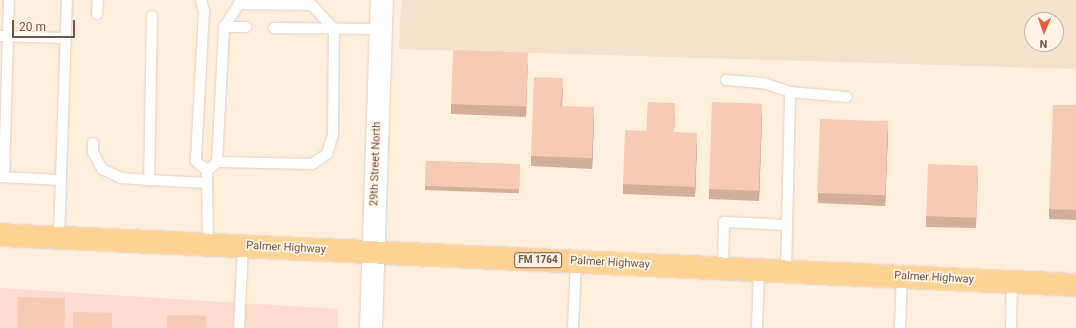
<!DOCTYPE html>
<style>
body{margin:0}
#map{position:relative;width:1076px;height:328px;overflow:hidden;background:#fef0dd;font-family:Roboto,sans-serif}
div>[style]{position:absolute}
.residential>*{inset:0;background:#f6e1cb}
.commercial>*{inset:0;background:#ffdcd0}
.roads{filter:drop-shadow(0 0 1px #e4cdbc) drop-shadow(0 0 1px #e4cdbc)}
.lane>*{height:10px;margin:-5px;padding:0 5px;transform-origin:5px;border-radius:5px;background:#fff}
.secondary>*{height:22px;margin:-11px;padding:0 11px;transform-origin:11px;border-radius:11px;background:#fff}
.primary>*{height:22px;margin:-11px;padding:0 11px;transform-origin:11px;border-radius:11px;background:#ffd393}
.wall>*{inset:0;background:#d3af9a;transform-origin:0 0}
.shaded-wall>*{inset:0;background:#ac8e7d}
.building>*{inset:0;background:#f5cbb3;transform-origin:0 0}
span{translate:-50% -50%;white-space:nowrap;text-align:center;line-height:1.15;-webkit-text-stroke:3.5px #fff4e5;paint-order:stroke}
.shield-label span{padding:1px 3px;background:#fff4e5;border:1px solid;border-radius:3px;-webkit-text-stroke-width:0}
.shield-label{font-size:10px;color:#745445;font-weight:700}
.street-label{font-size:11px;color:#745445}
.north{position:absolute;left:1024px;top:12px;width:40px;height:40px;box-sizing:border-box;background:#fff4e5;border:1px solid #c7b4a5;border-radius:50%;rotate:182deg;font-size:11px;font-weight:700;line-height:16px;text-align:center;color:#745445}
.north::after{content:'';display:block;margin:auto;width:14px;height:18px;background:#f05c3a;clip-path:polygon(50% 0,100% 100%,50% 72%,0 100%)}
.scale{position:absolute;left:12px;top:20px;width:63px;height:18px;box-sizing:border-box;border:2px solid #745445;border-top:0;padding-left:5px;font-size:12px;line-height:14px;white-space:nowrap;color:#745445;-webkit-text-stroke:3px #fff4e5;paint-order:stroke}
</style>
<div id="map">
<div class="residential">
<i style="clip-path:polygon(evenodd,401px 0,1076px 0,1076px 69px,399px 49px,401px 0,1032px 20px,1056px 20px,1056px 44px,1032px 44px,1032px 20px)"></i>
</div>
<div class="commercial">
<i style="clip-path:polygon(0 288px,338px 309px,338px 328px,0 328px)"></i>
</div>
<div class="roads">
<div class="lane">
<i style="left:201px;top:0;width:11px;rotate:75deg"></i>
<i style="left:204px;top:11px;width:150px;rotate:93.1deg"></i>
<i style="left:196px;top:161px;width:15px;rotate:42deg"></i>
<i style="left:97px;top:14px;width:14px;rotate:-86deg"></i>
<i style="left:152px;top:16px;width:164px;rotate:91deg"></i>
<i style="left:149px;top:180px;width:57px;rotate:3deg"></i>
<i style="left:274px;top:28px;width:107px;rotate:0.5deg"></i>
<i style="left:0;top:36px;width:65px;rotate:1.8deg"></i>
<i style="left:726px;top:80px;width:38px;rotate:5deg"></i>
<i style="left:764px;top:83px;width:28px;rotate:19deg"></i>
<i style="left:93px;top:143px;width:9px;rotate:90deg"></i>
<i style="left:93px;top:152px;width:19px;rotate:62deg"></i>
<i style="left:102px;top:169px;width:21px;rotate:25deg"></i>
<i style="left:121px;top:178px;width:28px;rotate:4deg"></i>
<i style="left:217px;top:162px;width:135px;rotate:-87deg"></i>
<i style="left:224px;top:27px;width:22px"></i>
<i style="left:0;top:177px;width:61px;rotate:2.8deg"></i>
<i style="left:4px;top:177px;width:177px;rotate:-88.4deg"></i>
<i style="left:59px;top:238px;width:238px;rotate:-88.1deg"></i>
<i style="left:208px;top:245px;width:74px;rotate:-90.8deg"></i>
<i style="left:207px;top:171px;width:13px;rotate:-42deg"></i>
<i style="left:217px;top:162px;width:95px;rotate:1.2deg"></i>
<i style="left:312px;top:164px;width:18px;rotate:-34deg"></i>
<i style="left:327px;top:154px;width:21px;rotate:-73deg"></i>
<i style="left:333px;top:134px;width:105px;rotate:-89.5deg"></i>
<i style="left:334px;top:29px;width:33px;rotate:-133deg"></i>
<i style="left:312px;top:5px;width:73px;rotate:-179.2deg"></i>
<i style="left:239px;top:4px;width:27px;rotate:123deg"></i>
<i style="left:723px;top:268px;width:46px;rotate:-88.8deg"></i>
<i style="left:724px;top:222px;width:63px;rotate:2.7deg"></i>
<i style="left:786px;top:272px;width:180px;rotate:-88.7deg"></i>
<i style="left:790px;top:92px;width:57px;rotate:5deg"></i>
<i style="left:239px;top:328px;width:82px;rotate:-87.2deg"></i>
<i style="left:573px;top:328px;width:66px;rotate:-87.4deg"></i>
<i style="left:757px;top:328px;width:58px;rotate:-88deg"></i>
<i style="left:900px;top:328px;width:51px;rotate:-87.8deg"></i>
<i style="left:1011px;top:328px;width:46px;rotate:-88.8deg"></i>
</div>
<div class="secondary">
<i style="left:371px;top:328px;width:328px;rotate:-88.1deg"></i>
</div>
<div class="primary">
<i style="left:0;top:235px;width:1077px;rotate:2.66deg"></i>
</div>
</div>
<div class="wall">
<i style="clip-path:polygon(528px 63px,526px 117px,451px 114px,451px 104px)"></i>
<i style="clip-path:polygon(563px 88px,562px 106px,594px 118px,592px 169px,531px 166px,531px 156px)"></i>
<i style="clip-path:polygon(1076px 105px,1076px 220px,1049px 219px,1049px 209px)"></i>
<i style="clip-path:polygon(675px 114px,674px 132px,697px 143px,695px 197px,623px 194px,623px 184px,646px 131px)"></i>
<i style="clip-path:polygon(762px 114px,759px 201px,709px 199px,709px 189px)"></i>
<i style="clip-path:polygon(888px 131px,885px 206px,818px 203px,818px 193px)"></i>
<i style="left:426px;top:161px;width:94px;height:29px;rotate:2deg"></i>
<i style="clip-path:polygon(978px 176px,976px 228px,926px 227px,926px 216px)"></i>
</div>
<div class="shaded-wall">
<i style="clip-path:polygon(762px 104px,762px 114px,759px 201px,759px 191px)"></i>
<i style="clip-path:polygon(594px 107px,594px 118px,592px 169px,592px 158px)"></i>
<i style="clip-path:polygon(888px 121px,888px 131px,885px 206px,885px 196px)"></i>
<i style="clip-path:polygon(697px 133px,697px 143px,695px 197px,695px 187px)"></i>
</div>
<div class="building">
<i style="left:453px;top:50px;width:75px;height:54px;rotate:2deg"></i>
<i style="clip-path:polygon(534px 77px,563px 78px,561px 106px,594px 107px,592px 158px,531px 156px)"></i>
<i style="clip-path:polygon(648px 102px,675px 103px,674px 132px,697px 133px,695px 187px,623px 184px,625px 130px,646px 131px)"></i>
<i style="left:712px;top:102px;width:50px;height:87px;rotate:2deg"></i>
<i style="clip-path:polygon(1053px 105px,1076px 105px,1076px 210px,1049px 209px)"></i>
<i style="left:820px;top:119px;width:68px;height:74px;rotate:2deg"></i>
<i style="left:426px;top:161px;width:94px;height:25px;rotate:2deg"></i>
<i style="left:928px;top:164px;width:50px;height:52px;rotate:2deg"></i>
<i style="left:18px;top:297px;width:47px;height:31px;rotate:1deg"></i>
<i style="left:73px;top:312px;width:39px;height:16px;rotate:1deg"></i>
<i style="left:167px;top:315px;width:39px;height:13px;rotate:1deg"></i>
</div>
<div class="shield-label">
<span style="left:538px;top:260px">FM 1764</span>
</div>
<div class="street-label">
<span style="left:376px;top:164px;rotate:-88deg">29th Street North</span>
<span style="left:286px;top:248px;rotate:3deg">Palmer Highway</span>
<span style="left:610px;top:263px;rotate:3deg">Palmer Highway</span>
<span style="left:934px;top:278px;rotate:3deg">Palmer Highway</span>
</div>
<div class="north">N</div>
<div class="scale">20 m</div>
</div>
